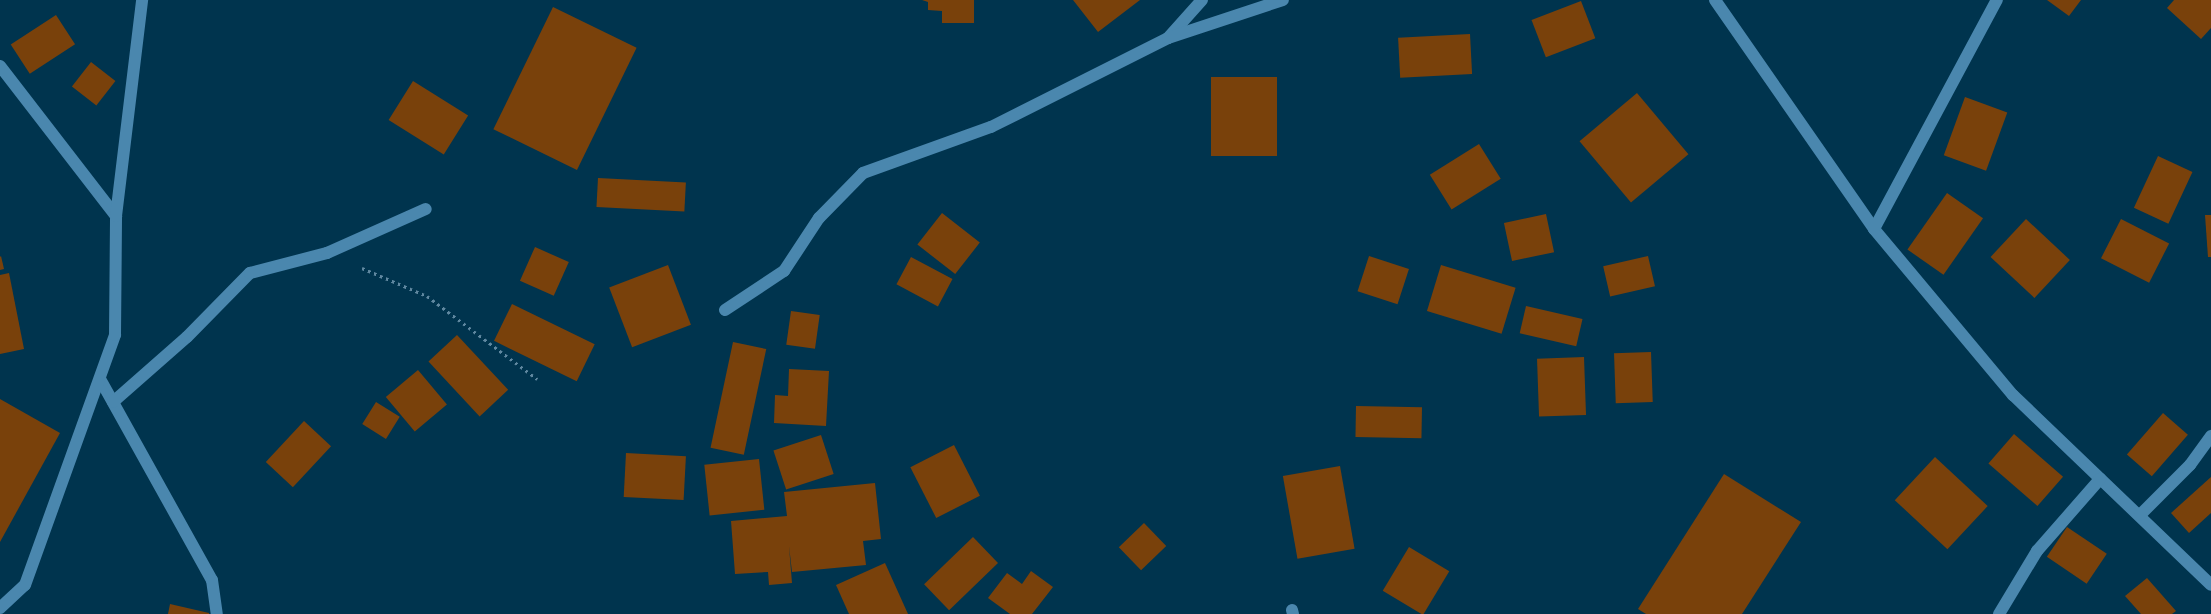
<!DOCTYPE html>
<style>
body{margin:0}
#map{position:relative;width:2211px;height:614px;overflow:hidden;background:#00344e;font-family:"Roboto Condensed",sans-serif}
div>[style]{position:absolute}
.building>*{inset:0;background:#79410b;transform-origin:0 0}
.path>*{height:3px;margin-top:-1.5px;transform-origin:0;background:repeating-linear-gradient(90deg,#6088a0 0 2.5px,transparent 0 6.5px)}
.minor>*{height:12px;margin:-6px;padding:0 6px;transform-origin:6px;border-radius:6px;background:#4a87ae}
span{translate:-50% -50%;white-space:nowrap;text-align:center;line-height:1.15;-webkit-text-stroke:4px #07293c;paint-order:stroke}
</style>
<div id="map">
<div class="building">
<i style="clip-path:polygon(922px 0,974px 0,974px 23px,942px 23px,942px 11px,928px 10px,928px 2px)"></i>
<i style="clip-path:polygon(1073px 0,1140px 0,1098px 32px)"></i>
<i style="clip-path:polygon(2047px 0,2081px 0,2069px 16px)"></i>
<i style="clip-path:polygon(2174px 0,2211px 0,2211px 28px,2201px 39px,2167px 8px)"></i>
<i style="left:1581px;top:1px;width:40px;height:53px;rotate:69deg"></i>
<i style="left:553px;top:7px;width:93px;height:136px;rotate:26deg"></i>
<i style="left:56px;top:15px;width:35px;height:54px;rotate:57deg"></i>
<i style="left:1470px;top:34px;width:40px;height:72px;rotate:87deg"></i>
<i style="left:91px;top:62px;width:31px;height:31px;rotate:38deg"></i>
<i style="left:1211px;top:77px;width:66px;height:79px"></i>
<i style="left:413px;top:81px;width:65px;height:46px;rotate:32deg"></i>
<i style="left:1637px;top:93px;width:80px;height:75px;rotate:50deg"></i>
<i style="left:1965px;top:97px;width:45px;height:62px;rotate:20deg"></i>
<i style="left:1479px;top:144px;width:41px;height:58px;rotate:58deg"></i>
<i style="left:2158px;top:156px;width:38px;height:57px;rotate:25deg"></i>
<i style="left:598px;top:178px;width:88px;height:29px;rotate:3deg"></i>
<i style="left:1947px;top:193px;width:44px;height:69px;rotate:35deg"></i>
<i style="left:942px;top:213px;width:48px;height:40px;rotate:38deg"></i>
<i style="left:1546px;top:214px;width:39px;height:43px;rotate:78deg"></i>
<i style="clip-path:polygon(2205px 215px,2211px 215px,2211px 257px,2208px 257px)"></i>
<i style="left:2026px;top:219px;width:60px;height:52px;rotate:43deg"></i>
<i style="left:2121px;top:219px;width:54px;height:44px;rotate:27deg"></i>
<i style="left:535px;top:247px;width:37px;height:37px;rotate:24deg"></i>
<i style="clip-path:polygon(1px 256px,4px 269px,0 270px,0 257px)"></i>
<i style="left:1369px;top:256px;width:42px;height:37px;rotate:18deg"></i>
<i style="left:1648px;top:256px;width:31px;height:46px;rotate:77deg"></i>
<i style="left:911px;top:257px;width:47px;height:31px;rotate:28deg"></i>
<i style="left:668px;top:265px;width:64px;height:63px;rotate:69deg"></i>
<i style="left:1441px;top:265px;width:78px;height:48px;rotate:17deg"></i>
<i style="clip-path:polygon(9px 273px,24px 349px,0 354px,0 275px)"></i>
<i style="left:512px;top:304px;width:92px;height:41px;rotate:26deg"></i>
<i style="left:1526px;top:306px;width:58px;height:28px;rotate:13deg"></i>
<i style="left:791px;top:311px;width:29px;height:34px;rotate:8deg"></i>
<i style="left:457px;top:335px;width:75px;height:39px;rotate:47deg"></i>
<i style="left:733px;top:342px;width:34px;height:108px;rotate:12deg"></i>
<i style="left:1651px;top:352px;width:50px;height:37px;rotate:88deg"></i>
<i style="left:1584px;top:357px;width:58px;height:47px;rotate:88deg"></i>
<i style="clip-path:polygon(789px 369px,829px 371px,826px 426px,774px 423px,775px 395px,788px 396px)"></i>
<i style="left:418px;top:370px;width:45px;height:42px;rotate:50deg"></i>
<i style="clip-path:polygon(0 399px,60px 433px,0 542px)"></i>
<i style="left:376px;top:402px;width:28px;height:26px;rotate:32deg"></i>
<i style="left:1356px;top:406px;width:66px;height:31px;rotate:1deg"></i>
<i style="left:2163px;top:413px;width:33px;height:55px;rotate:41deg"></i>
<i style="left:304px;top:421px;width:37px;height:56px;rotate:43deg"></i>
<i style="left:2014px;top:434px;width:65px;height:39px;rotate:41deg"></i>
<i style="left:821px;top:435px;width:41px;height:50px;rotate:72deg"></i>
<i style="left:954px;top:445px;width:57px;height:49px;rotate:63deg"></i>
<i style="left:626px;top:453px;width:60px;height:44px;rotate:3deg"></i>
<i style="left:1935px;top:457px;width:72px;height:59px;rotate:43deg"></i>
<i style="left:759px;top:459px;width:51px;height:55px;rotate:84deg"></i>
<i style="left:1340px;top:466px;width:84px;height:58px;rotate:80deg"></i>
<i style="clip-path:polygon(1724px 474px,1801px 522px,1742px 614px,1646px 614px,1638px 609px)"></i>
<i style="clip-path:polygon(2211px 477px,2211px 513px,2189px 533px,2171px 513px)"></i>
<i style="clip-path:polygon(875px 483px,881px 539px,863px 541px,866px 565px,792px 572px,789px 546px,792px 583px,769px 585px,768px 572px,735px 574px,731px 521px,787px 516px,784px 492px)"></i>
<i style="left:1144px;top:523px;width:32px;height:35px;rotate:46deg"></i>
<i style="left:2067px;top:527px;width:48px;height:36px;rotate:34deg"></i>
<i style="left:973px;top:537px;width:36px;height:68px;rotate:46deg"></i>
<i style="left:1409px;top:547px;width:47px;height:51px;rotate:31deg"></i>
<i style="clip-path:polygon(885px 563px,908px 614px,849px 614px,836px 585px)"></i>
<i style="clip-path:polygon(1031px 571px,1053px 587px,1032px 614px,1010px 614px,988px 598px,1007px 573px,1022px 584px)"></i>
<i style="clip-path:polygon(2147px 578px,2176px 611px,2172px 614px,2141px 614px,2125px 596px)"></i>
<i style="clip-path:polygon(170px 604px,209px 613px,209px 614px,168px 614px)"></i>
</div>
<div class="path">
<i style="left:362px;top:268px;width:71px;rotate:23.3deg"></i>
<i style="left:427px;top:296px;width:138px;rotate:37deg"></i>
</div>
<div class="minor">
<i style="left:1715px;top:0;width:279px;rotate:55.2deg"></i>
<i style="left:1874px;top:229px;width:217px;rotate:50.1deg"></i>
<i style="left:2013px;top:395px;width:274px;rotate:43.8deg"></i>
<i style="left:1168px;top:38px;width:51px;rotate:-48.2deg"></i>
<i style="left:0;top:66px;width:190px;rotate:52.3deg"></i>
<i style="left:1874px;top:229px;width:260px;rotate:-61.8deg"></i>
<i style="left:725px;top:310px;width:71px;rotate:-33.5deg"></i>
<i style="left:784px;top:271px;width:64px;rotate:-56.6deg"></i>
<i style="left:819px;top:218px;width:63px;rotate:-45.6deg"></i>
<i style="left:863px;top:173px;width:136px;rotate:-19.8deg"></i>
<i style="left:991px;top:127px;width:198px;rotate:-26.7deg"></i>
<i style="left:1168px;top:38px;width:121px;rotate:-18.3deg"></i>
<i style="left:100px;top:379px;width:230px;rotate:60.9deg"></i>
<i style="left:212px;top:580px;width:34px;rotate:82deg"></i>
<i style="left:113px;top:402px;width:98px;rotate:-41.3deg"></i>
<i style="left:187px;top:337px;width:90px;rotate:-45.5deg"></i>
<i style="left:250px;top:273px;width:80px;rotate:-14.6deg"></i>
<i style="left:327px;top:253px;width:108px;rotate:-24deg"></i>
<i style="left:2140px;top:515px;width:71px;rotate:-45deg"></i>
<i style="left:2190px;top:465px;width:36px;rotate:-54deg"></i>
<i style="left:0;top:608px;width:34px;rotate:-43deg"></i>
<i style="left:25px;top:585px;width:266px;rotate:-70.2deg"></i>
<i style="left:115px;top:335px;width:119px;rotate:-89.5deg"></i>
<i style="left:116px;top:216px;width:218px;rotate:-83.1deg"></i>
<i style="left:1292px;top:610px;width:4px;rotate:76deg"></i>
<i style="left:1999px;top:614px;width:74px;rotate:-58.9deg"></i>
<i style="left:2037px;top:551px;width:96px;rotate:-48.8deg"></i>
</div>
</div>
